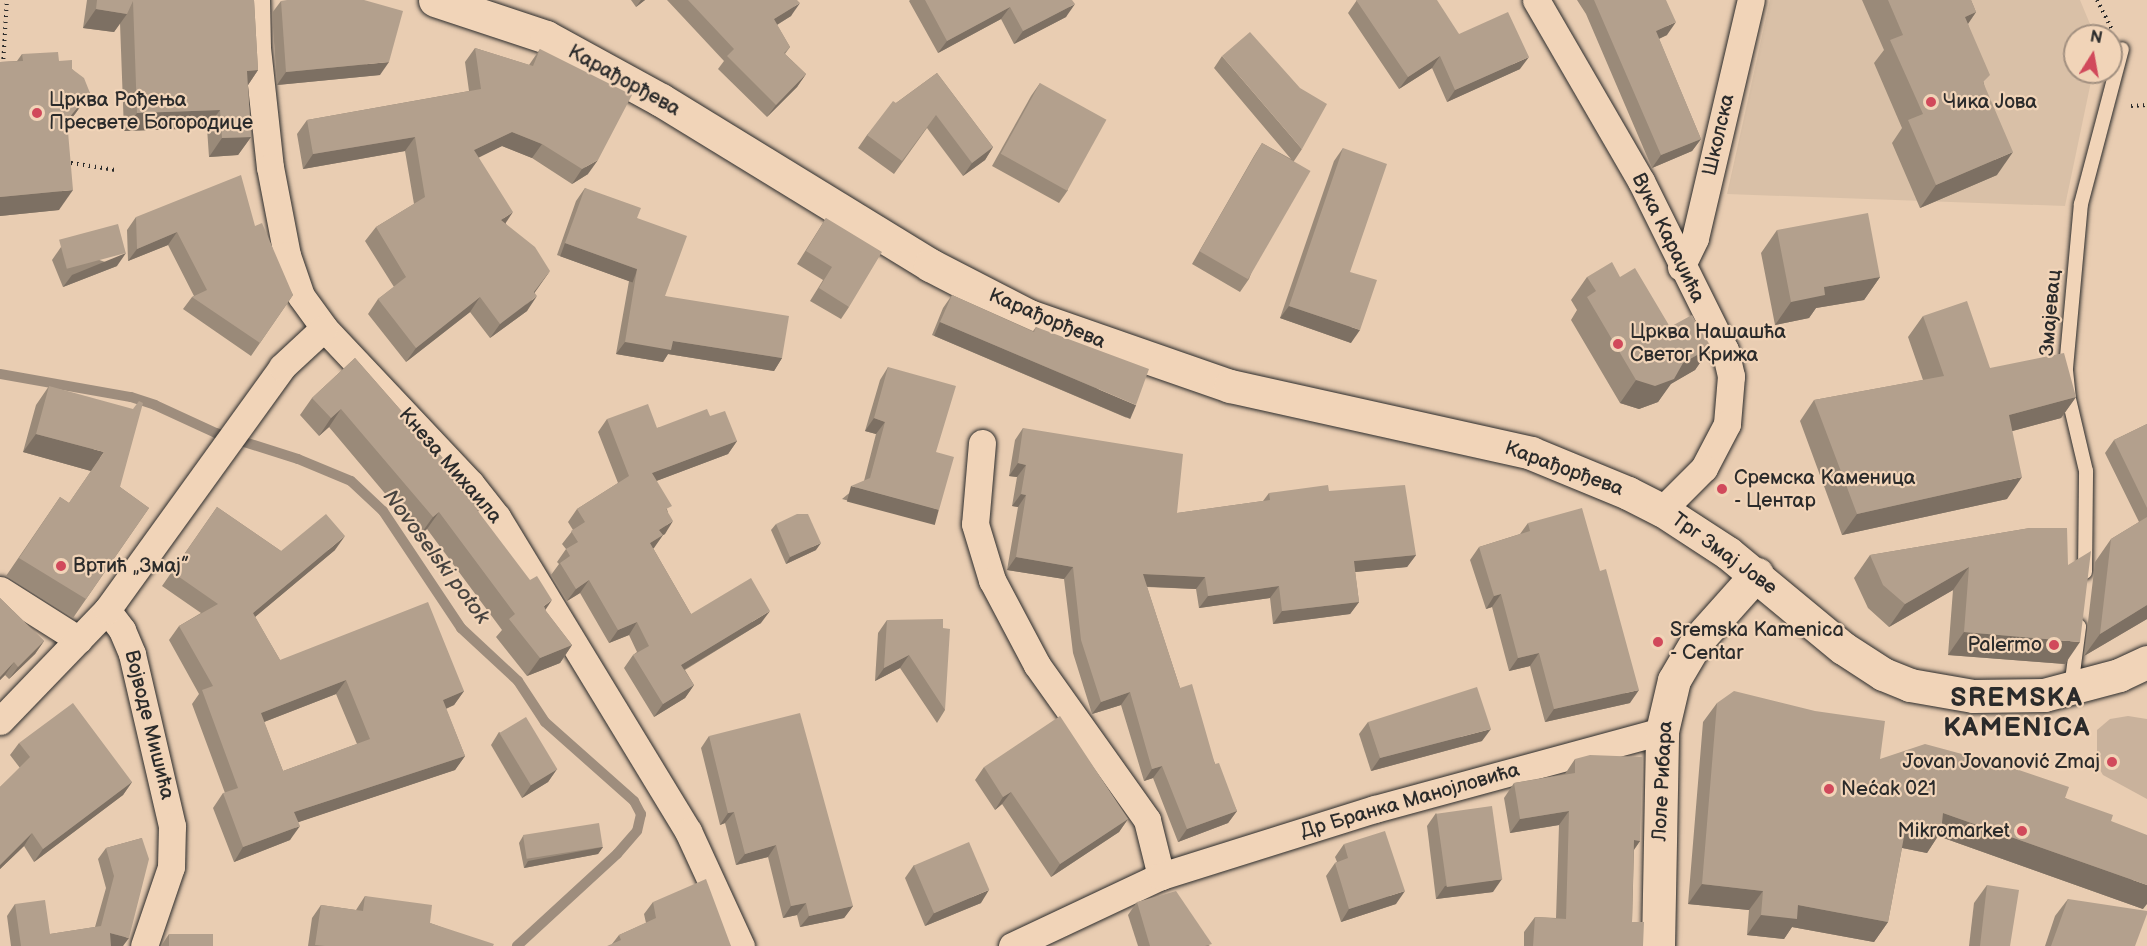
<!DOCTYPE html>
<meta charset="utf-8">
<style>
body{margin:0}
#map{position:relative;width:2147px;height:946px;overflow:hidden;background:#e9cdb2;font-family:"Balsamiq Sans",sans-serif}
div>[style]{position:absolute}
.built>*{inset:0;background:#d9c0a7}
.green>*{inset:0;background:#c9b29c}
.stream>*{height:10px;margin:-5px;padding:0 5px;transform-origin:5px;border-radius:5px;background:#9e8d7d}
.path>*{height:4px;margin-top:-2px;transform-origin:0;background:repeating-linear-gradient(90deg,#2b2b2b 0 1.5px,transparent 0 6px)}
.roads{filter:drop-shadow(0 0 2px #2b2b2b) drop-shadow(0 0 2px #2b2b2b)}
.service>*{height:14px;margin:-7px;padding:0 7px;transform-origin:7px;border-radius:7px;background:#f1d4b8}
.minor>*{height:27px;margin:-13.5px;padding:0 13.5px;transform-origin:13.5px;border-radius:13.5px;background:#f1d4b8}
.tertiary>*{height:33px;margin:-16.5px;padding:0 16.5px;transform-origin:16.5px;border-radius:16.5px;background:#f1d4b8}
.secondary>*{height:33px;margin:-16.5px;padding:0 16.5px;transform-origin:16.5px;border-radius:16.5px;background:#f1d4b8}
.wall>*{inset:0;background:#9a8a79}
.shaded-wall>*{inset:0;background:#7d7063;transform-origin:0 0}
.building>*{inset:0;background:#b3a08d;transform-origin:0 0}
.dots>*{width:16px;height:16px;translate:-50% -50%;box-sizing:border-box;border:3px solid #f1d4b8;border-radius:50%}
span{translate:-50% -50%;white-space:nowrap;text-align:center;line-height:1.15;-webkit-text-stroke:4.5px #f1d4b8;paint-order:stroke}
.street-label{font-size:20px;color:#2b2b2b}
.poi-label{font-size:20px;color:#2b2b2b}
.left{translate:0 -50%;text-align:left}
.right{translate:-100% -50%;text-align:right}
.water-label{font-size:21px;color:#484440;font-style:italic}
.district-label{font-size:26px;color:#2b2b2b;font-weight:700;letter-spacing:1.5px}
.north{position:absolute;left:2063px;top:24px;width:60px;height:60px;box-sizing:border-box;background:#f1d4b8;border:2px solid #a29080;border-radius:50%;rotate:11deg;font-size:16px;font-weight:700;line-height:24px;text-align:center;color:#2b2b2b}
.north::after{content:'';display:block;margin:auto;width:21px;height:27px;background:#d1495b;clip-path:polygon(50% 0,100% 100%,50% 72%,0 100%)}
</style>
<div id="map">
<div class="built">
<i style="clip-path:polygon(1770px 0,2080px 0,2095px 36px,2075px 36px,2075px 72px,2093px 72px,2065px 206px,1727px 194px)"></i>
</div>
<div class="green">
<i style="clip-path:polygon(2128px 716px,2147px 719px,2147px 799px,2103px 775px,2097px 765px,2097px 730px,2110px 719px)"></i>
</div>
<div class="stream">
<i style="left:0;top:374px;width:133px;rotate:10deg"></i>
<i style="left:131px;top:397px;width:25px;rotate:18deg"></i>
<i style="left:155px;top:405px;width:67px;rotate:24.7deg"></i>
<i style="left:216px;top:433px;width:86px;rotate:17.6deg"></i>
<i style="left:298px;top:459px;width:57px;rotate:22.5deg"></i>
<i style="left:351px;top:481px;width:44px;rotate:43.2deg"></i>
<i style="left:383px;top:511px;width:141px;rotate:56.3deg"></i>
<i style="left:461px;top:628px;width:78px;rotate:42.9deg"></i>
<i style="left:518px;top:681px;width:49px;rotate:56.6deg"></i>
<i style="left:545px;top:722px;width:119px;rotate:41.6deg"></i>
<i style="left:634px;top:801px;width:15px;rotate:62deg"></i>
<i style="left:641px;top:814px;width:17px;rotate:103deg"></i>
<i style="left:637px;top:831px;width:30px;rotate:131deg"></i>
<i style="left:617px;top:854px;width:136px;rotate:137.4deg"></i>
</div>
<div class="path">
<i style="left:2097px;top:0;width:33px;rotate:63deg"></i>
<i style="left:3px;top:65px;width:65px;rotate:-86.5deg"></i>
<i style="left:2131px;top:106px;width:16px;rotate:-4deg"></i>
<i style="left:65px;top:162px;width:51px;rotate:9.1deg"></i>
</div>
<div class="roads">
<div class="service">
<i style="left:2085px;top:572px;width:101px;rotate:-89.4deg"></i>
<i style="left:2086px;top:471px;width:74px;rotate:-103.3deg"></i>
<i style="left:2069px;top:399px;width:31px;rotate:-96deg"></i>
<i style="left:2066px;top:368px;width:165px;rotate:-84.8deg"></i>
<i style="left:2081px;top:204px;width:160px;rotate:-75.2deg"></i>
<i style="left:2071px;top:688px;width:62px;rotate:-82.5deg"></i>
</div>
<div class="minor">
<i style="left:256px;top:0;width:48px;rotate:88.8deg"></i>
<i style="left:257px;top:48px;width:120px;rotate:83.8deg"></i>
<i style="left:270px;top:167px;width:90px;rotate:79.1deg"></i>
<i style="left:287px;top:255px;width:43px;rotate:71.1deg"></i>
<i style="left:301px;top:296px;width:39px;rotate:54deg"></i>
<i style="left:324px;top:328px;width:214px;rotate:46.7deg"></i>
<i style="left:471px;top:484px;width:42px;rotate:51.8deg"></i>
<i style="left:497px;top:517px;width:368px;rotate:58.7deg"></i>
<i style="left:688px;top:831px;width:127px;rotate:65.3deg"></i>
<i style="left:1536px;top:0;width:209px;rotate:59.9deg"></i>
<i style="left:1641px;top:181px;width:189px;rotate:63.6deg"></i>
<i style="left:1725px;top:350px;width:27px;rotate:77deg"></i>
<i style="left:1731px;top:376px;width:48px;rotate:94.8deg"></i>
<i style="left:1727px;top:424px;width:50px;rotate:117.6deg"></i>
<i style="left:1704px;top:468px;width:59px;rotate:135deg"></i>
<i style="left:1681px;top:267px;width:32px;rotate:-64deg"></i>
<i style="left:1695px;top:238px;width:244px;rotate:-76.8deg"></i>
<i style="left:982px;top:443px;width:81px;rotate:94.9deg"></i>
<i style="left:975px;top:524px;width:59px;rotate:73.1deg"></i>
<i style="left:992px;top:580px;width:96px;rotate:62.1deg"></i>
<i style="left:1037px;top:665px;width:190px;rotate:54.6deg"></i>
<i style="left:1147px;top:820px;width:58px;rotate:76deg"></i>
<i style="left:0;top:590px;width:93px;rotate:32.3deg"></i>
<i style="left:107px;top:610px;width:25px;rotate:53deg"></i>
<i style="left:122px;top:630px;width:26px;rotate:67deg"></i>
<i style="left:132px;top:654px;width:177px;rotate:76.9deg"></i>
<i style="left:172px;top:826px;width:41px;rotate:91.4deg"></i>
<i style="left:171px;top:867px;width:83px;rotate:108.9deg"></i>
<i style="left:0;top:721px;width:154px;rotate:-46.1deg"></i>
<i style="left:107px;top:610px;width:299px;rotate:-54.2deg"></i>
<i style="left:282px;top:367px;width:57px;rotate:-42.9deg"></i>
<i style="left:1012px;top:946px;width:165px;rotate:-25.2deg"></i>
<i style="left:1161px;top:876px;width:224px;rotate:-17.4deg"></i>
<i style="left:1375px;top:809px;width:297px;rotate:-15.2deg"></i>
</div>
<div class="tertiary">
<i style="left:1658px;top:946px;width:215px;rotate:-88.9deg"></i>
<i style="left:1662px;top:731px;width:52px;rotate:-76.8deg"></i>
<i style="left:1674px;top:680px;width:45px;rotate:-59.5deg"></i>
<i style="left:1697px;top:641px;width:90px;rotate:-48.2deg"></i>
</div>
<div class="secondary">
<i style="left:435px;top:0;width:117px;rotate:18.4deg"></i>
<i style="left:546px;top:37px;width:131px;rotate:28.7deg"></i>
<i style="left:661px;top:100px;width:316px;rotate:31.5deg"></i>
<i style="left:930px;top:265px;width:111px;rotate:27.3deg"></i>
<i style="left:1029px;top:316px;width:213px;rotate:19.2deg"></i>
<i style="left:1230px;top:386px;width:308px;rotate:12.5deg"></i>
<i style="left:1531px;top:453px;width:105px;rotate:22.4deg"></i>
<i style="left:1628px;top:493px;width:38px;rotate:27deg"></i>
<i style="left:1662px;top:510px;width:79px;rotate:33.1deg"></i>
<i style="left:1728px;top:553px;width:149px;rotate:39.6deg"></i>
<i style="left:1843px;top:648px;width:48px;rotate:33deg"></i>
<i style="left:1883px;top:674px;width:29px;rotate:22deg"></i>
<i style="left:1910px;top:685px;width:64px;rotate:9.9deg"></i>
<i style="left:1973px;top:696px;width:71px;rotate:-0.8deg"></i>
<i style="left:2044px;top:695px;width:78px;rotate:-14.9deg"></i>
<i style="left:2119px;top:675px;width:31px;rotate:-25deg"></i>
</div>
</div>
<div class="wall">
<i style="clip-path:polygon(87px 0,254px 0,258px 70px,248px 85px,251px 137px,238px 155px,209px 157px,207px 128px,124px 131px,120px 23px,114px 32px,83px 28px)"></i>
<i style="clip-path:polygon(631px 0,645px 0,636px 7px)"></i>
<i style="clip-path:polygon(667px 0,797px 0,791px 16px,777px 25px,790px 47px,785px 54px,806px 74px,797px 87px,767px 117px,718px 69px,724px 61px)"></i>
<i style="clip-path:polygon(910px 0,1072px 0,1066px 17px,1014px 44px,1001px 19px,938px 53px,909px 1px)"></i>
<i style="clip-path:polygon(1357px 0,1459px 34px,1520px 69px,1447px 102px,1432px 68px,1399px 89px,1348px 13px)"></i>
<i style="clip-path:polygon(1577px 0,1666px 0,1667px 35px,1659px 39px,1701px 139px,1692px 151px,1652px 168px,1586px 14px)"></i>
<i style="clip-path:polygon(1862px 0,1971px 0,1976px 12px,1968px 24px,1984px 84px,1997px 175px,1920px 208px,1892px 143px,1902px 128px,1874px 63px,1884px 50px)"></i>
<i style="clip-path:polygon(281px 1px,380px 75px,277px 85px,272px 13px)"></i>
<i style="clip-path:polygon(475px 48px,529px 65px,540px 49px,588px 174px,572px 184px,532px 158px,502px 146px,478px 157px,535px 293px,527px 311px,490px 338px,470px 312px,406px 362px,368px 314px,378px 299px,394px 287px,365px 241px,376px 227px,414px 204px,405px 151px,303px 169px,297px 134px,307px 120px,469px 91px,465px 62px)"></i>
<i style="clip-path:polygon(22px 54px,59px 61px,72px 69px,90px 93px,75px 114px,67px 124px,59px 210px,0 216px,0 62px,17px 61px)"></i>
<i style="clip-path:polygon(1222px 56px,1302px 149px,1294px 161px,1249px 279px,1240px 292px,1192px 264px,1254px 156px,1262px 143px,1291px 159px,1214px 68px)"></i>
<i style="clip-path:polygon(937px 73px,993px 147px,985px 160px,963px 176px,927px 128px,894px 174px,858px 148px,867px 135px,896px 103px)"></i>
<i style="clip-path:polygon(1040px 83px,1068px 190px,1059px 203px,992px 166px,1031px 96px)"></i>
<i style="clip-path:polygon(1343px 148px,1350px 272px,1351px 343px,1280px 318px,1334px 161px)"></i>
<i style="clip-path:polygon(585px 188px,637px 218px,665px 296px,782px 358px,774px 371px,668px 354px,663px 362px,616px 354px,629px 281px,557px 255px,576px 201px)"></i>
<i style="clip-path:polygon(136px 217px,255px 226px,293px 295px,251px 356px,183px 309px,192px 297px,194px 296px,168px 245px,128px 261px,127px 230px)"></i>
<i style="clip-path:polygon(826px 218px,849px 307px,841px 319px,810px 301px,823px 280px,797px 264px)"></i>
<i style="clip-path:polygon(1777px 230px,1880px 277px,1864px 300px,1816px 308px,1809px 318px,1775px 325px,1761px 253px)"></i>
<i style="clip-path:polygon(61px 247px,117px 266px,63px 287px,52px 260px)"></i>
<i style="clip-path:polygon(1587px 277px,1620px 277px,1670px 327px,1711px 347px,1695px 370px,1670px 384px,1658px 402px,1639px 409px,1620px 403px,1571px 320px,1577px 310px,1571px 300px)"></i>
<i style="clip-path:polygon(952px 295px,1033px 331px,1036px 327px,1127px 418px,932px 335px,943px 308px)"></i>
<i style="clip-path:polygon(1923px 316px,1990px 368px,2076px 397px,2061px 418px,2012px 431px,2007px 499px,1842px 535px,1800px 421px,1814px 400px,1923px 380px,1908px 337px)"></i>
<i style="clip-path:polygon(355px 358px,483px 504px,478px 512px,545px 610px,572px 645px,560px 663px,527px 676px,496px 637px,502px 630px,427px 529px,420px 535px,329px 427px,319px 436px,300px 415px,312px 398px)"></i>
<i style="clip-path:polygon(888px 367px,936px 452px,930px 523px,842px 499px,864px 481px,876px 434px,865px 431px,880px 380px)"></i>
<i style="clip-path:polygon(49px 386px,120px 487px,149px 508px,73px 618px,6px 576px,60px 497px,69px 503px,91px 471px,23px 452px,36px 405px)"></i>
<i style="clip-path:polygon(710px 416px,737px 441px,728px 454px,656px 481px,668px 512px,665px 534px,663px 535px,653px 548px,691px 614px,761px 623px,685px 670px,694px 685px,685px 698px,654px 717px,624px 668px,633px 655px,637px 652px,629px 635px,609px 643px,580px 593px,567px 601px,551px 575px,559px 564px,557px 562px,566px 549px,562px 544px,573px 530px,568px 522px,577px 509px,618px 483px,598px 432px,607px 419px,657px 428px)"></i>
<i style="clip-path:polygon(2147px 424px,2147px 619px,2084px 656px,2095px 562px,2111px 539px,2139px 522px,2105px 453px,2114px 440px)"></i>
<i style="clip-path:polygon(1023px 428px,1177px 513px,1263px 501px,1269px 493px,1329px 491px,1416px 555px,1407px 567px,1355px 572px,1359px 602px,1350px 614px,1273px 624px,1270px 598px,1199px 608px,1196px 589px,1147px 587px,1180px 688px,1237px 811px,1228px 823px,1178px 842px,1153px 778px,1144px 781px,1121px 705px,1092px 714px,1073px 653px,1064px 579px,1007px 570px,1018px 507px,1012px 506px,1017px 477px,1009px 476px,1015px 440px)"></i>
<i style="clip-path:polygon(evenodd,217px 507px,281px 551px,335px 550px,255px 617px,280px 660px,464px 691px,454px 705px,446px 709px,465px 756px,455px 770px,298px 822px,290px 840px,234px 862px,213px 808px,223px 793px,225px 793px,192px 704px,199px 694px,169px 640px,179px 626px,201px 613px,162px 586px,217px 507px,336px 694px,357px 744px,283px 771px,264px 722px,336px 694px)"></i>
<i style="clip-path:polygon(1528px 523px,1630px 703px,1545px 722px,1530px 666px,1509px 671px,1492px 607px,1486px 609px,1470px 560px,1479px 547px,1520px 534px)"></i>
<i style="clip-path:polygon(776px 524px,816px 550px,786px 564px,771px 530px)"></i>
<i style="clip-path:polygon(2030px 528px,2065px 664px,1948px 655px,1953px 590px,1889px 627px,1868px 608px,1854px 578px,1870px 555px)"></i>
<i style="clip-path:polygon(0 598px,44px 641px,35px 654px,9px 679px,5px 675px,0 680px)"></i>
<i style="clip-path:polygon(887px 620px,943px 628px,945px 710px,937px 723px,900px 668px,875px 681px,878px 633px)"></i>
<i style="clip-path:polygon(1717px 703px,1880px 759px,2065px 798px,2111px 821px,2143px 909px,1938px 836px,1927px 853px,1902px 848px,1888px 922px,1874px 942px,1792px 927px,1784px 939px,1747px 935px,1749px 910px,1688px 904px,1703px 722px)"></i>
<i style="clip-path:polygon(1368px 722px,1482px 741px,1371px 771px,1359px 734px)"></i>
<i style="clip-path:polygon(499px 732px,557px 769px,548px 782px,522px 798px,491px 745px)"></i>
<i style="clip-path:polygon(709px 736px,853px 906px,844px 918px,800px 927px,797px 915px,783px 918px,768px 857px,736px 865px,725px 823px,720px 825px,701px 748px)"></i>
<i style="clip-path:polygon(19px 743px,132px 782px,123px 795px,34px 862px,24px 846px,0 869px,0 787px,20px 768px,10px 755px)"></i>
<i style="clip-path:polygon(1575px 759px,1640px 841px,1634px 850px,1632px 922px,1643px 946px,1524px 946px,1524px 932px,1535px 917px,1556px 918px,1559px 825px,1510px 833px,1504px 798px,1514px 783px,1565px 774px)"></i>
<i style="clip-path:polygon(984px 767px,1128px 819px,1119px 832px,1051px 877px,1002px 804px,995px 810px,975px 780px)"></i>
<i style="clip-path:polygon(1436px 813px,1493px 892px,1436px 899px,1427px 826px)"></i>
<i style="clip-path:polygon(523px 836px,603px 847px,598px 854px,524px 868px,519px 843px)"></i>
<i style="clip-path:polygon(142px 838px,123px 946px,11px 946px,7px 916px,15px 904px,50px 934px,95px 927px,106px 888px,98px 859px,106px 848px)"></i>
<i style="clip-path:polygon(1344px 844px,1396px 904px,1341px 922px,1326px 876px,1335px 863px,1337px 862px,1335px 857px)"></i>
<i style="clip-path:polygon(914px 865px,981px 903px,925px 926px,905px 878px)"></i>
<i style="clip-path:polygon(1987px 885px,2010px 946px,1969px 946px,1974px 903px)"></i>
<i style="clip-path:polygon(365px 896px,430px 923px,493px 946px,308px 946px,312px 918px,321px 905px,356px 910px)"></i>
<i style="clip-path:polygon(2068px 899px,2135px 946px,2045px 946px,2055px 916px)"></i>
<i style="clip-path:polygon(653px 902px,731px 946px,612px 944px,619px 935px,646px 923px,644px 914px)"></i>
<i style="clip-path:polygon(1137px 902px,1210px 946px,1138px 946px,1128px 915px)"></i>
<i style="clip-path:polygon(169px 934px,213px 946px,161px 946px)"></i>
</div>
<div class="shaded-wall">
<i style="clip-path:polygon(641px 0,645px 0,636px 7px)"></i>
<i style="clip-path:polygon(800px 3px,791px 16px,765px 32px,774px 19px)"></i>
<i style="clip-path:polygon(1075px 4px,1066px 17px,1014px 44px,1023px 31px)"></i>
<i style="clip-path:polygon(1010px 7px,1001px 19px,938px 53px,947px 41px)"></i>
<i style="clip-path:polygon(96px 9px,127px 14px,114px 32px,83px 28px)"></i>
<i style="clip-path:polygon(1976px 12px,1960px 35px,1965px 17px)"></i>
<i style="clip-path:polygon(1676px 22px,1667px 35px,1647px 44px,1656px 31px)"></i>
<i style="clip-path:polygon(1440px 56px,1432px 68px,1399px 89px,1408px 77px)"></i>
<i style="clip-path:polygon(1529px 57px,1520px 69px,1447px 102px,1455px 90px)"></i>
<i style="clip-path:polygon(389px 62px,380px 75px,277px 85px,286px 72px)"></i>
<i style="clip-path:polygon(258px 70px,246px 88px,247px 71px)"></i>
<i style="clip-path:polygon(806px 74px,797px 87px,767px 117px,776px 105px)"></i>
<i style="clip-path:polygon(90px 93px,75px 114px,52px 141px,67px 120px)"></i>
<i style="clip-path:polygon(220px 110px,207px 128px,124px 131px,137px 113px)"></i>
<i style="clip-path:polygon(512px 132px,542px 144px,532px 158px,502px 146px,464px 165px,474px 150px)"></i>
<i style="clip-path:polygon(251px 137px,238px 155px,209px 157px,222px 138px)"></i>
<i style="clip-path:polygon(415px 137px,405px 151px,303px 169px,313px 154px)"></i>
<i style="clip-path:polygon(1701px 139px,1692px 151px,1652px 168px,1661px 155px)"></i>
<i style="clip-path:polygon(993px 147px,985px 160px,963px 176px,972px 163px)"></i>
<i style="clip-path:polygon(2013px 152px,1997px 175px,1920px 208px,1936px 185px)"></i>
<i style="clip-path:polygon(598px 160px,588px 174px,572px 184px,582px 169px)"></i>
<i style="clip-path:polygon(73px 190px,59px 210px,0 216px,0 197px)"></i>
<i style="clip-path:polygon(513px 212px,503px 227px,501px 220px)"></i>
<i style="clip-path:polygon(177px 232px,168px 245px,128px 261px,137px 249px)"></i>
<i style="left:565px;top:243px;width:77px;height:14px;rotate:20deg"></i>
<i style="clip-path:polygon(126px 253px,117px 266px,63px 287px,72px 275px)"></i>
<i style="clip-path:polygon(550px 271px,526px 305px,537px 296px,527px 311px,490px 338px,500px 324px)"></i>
<i style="clip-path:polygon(1880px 277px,1864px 300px,1816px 308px,1809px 318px,1775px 325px,1791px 302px,1824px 287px)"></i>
<i style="clip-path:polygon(480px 297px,470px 312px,406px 362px,416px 348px)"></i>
<i style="clip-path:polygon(1289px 306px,1360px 330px,1351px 343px,1280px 318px)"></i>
<i style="left:940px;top:322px;width:213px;height:15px;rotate:23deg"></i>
<i style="clip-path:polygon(673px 341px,782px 358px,774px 371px,668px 354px,663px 362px,616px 354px,625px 342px)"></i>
<i style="clip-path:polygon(1711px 347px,1695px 370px,1671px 384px,1658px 402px,1639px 409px,1620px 403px,1636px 380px,1683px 363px)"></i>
<i style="clip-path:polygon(2076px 397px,2061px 418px,1994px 436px,2009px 415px)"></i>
<i style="clip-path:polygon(341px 409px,329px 427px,319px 436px,331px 418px)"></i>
<i style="clip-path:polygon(874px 418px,885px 422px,876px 434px,865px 431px)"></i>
<i style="clip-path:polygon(36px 434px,104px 452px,91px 471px,23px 452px)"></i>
<i style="clip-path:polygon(737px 441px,728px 454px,643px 486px,652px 473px)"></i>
<i style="clip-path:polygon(1018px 463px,1026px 465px,1017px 477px,1009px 476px)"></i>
<i style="clip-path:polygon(2022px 477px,2007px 499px,1842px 535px,1857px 514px)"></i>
<i style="left:851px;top:486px;width:91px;height:16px;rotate:15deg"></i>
<i style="clip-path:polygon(1021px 494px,1026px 495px,1018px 507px,1012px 506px)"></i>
<i style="clip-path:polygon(439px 512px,427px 529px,420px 535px,433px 517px)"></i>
<i style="clip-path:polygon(673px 521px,665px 534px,650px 542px,659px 530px)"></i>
<i style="clip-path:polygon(663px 535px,654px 548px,641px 556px,650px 543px)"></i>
<i style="clip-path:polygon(345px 536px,335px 550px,243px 627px,253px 613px)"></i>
<i style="clip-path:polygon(821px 543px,816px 550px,786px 564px,790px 557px)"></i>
<i style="clip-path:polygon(1416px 555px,1407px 567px,1345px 573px,1354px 561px)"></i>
<i style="clip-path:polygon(1016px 557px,1073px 567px,1064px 579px,1007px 570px)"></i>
<i style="clip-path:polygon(1969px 567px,1953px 590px,1889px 627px,1905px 604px)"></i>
<i style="clip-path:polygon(1143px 574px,1205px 577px,1196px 589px,1134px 586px)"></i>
<i style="clip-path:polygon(589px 580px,580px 593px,567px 601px,576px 589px)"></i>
<i style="clip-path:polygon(1279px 586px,1270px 598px,1199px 608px,1208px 596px)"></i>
<i style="clip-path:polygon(1501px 594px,1492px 607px,1486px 609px,1494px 596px)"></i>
<i style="clip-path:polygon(552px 600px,540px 618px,544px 606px)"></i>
<i style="clip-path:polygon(1359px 602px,1350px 614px,1273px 624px,1282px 611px)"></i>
<i style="clip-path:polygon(2147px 605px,2147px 619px,2084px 656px,2100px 634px)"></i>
<i style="clip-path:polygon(770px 611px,761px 623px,672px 677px,681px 665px)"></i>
<i style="clip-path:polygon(637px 622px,629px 635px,609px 643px,618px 630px)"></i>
<i style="clip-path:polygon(1964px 632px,2080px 642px,2065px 664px,1948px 655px)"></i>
<i style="clip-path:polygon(44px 641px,35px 654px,9px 679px,18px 667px)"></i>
<i style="clip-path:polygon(572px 645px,560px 663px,527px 676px,540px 658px)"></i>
<i style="clip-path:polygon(1539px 653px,1530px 666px,1509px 671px,1518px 658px)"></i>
<i style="clip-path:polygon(909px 655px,900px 668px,875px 681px,884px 668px)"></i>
<i style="clip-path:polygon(14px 662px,5px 675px,0 680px,0 677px)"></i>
<i style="clip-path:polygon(346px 680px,336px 694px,251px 727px,261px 713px)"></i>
<i style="clip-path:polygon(694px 685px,685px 698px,654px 717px,663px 704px)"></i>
<i style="clip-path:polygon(1639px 690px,1630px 703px,1545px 722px,1554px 709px)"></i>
<i style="clip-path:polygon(464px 691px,454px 705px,433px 714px,443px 700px)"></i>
<i style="clip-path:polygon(1130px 692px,1121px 705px,1092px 714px,1101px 702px)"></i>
<i style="clip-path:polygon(1491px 729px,1482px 741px,1371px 771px,1380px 758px)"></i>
<i style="clip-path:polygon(465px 756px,455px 770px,284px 827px,294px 812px)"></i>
<i style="clip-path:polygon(1162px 766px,1153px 778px,1144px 781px,1152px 769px)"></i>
<i style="clip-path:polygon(557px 769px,548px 782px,522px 798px,531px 785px)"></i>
<i style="clip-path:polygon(132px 782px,123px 795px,34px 862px,43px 849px)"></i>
<i style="clip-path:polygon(1011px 792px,1002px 804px,995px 810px,1003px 797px)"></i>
<i style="clip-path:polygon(1237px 811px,1228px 823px,1178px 842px,1187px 829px)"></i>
<i style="clip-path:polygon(1569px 811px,1559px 825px,1510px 833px,1520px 819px)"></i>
<i style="clip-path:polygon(734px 812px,725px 823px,720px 825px,728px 813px)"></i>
<i style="clip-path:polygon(1943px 813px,2147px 885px,2147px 904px,2143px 909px,1938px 836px,1927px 853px,1893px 846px,1906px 826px)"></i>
<i style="clip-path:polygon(1128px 819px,1119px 832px,1051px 877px,1060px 864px)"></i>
<i style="clip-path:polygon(300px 826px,290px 840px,234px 862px,243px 847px)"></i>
<i style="clip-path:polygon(32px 833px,24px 846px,0 869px,0 865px)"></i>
<i style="clip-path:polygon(1634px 840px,1640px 841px,1630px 855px)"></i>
<i style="clip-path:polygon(776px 845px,768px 857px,736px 865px,745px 854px)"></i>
<i style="clip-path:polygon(603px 847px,598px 854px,524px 868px,528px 861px)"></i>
<i style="clip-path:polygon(1502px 879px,1493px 892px,1436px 899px,1445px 886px)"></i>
<i style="clip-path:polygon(1702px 884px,1763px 891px,1749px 910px,1688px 904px)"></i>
<i style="clip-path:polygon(989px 890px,981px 903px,925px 926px,934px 913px)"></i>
<i style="clip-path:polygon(1405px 891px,1396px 904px,1341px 922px,1349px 909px)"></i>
<i style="clip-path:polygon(806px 903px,797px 915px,783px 918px,791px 906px)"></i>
<i style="clip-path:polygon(1798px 905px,1888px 922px,1874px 942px,1792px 927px,1784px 939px,1747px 935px,1761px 915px)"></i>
<i style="clip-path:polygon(853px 906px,844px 918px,800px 927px,809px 916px)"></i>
<i style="clip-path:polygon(110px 933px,129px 938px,123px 946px,108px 946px)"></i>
</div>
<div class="building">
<i style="clip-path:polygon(97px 0,254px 0,258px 70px,247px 71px,251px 137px,222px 138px,220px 110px,137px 113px,133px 1px,127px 14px,96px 9px)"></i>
<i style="clip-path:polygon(287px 0,364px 0,403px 11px,389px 62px,286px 72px,281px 1px)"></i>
<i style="clip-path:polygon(688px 0,797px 0,800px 3px,774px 19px,790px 47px,784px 53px,806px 74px,776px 105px,727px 56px,734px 49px)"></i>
<i style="clip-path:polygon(925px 0,1072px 0,1075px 4px,1023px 31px,1010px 7px,947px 41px)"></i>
<i style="clip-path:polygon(1356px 0,1437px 0,1459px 34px,1508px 12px,1529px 57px,1455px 90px,1440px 56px,1408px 77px)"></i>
<i style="clip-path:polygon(1594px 0,1666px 0,1676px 22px,1656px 31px,1701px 139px,1661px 155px)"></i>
<i style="clip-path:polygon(1888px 0,1971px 0,1976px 12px,1965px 17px,1990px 75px,1983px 82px,2013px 152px,1936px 185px,1908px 120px,1923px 114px,1890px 40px,1903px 35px)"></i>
<i style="clip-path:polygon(1250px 32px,1300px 88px,1327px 104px,1302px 149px,1222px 56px)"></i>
<i style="clip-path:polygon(475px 48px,533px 66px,540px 49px,632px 95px,598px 160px,582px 169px,542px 144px,512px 132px,474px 150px,513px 212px,501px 220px,535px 247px,550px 271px,534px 292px,537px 296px,500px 324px,480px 297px,416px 348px,378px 299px,406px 277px,376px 227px,425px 197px,415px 137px,313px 154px,307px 120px,481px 89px)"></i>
<i style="clip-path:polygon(58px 52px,59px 61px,72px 60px,72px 69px,84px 78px,90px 93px,67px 120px,73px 190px,0 197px,0 62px,23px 61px,22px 54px)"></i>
<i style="clip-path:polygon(937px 73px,993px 147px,972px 163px,936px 115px,902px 161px,867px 135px,893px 101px,896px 103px)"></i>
<i style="left:1040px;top:83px;width:76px;height:81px;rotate:29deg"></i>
<i style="left:1262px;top:143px;width:56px;height:125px;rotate:30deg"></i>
<i style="clip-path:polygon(1343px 148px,1387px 164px,1350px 272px,1377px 280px,1360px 330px,1289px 306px)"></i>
<i style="clip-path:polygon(241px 175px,255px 226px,262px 223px,293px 295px,260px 343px,192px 297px,207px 290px,177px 232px,137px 249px,136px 217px)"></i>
<i style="clip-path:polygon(585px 188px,641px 208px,637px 218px,687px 236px,665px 296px,789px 316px,782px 358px,673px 341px,671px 350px,625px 342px,637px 269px,565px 243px)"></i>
<i style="clip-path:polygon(1868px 213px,1880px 277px,1824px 287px,1825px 295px,1791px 302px,1777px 230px)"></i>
<i style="clip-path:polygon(826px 218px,882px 252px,849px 307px,819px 288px,832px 267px,806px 251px)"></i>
<i style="left:118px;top:224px;width:30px;height:61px;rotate:75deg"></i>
<i style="clip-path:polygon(1612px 262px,1620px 277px,1635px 268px,1670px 327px,1692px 315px,1711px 347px,1683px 363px,1674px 379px,1655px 386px,1636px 380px,1587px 297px,1596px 291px,1587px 277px)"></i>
<i style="clip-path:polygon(952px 295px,1034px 332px,1036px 327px,1149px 369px,1136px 405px,940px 322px)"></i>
<i style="clip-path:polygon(1967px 301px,1990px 368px,2064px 353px,2076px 397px,2009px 415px,2022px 477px,1857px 514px,1814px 400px,1944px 376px,1923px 316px)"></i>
<i style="clip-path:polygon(355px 358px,483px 504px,477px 510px,530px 580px,537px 576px,552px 600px,544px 606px,546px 611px,572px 645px,540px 658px,509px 619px,515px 614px,439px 512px,433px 517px,341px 409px,331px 418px,312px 398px)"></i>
<i style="clip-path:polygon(888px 367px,956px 386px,936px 452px,954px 457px,939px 510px,851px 486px,870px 478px,885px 422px,874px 418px)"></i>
<i style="clip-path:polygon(49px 386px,133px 409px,139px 401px,143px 403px,120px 487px,149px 508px,86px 599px,19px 558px,60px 497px,69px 503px,104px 452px,36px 434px)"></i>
<i style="clip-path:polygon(648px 404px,657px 428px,707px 409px,710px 416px,725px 411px,737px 441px,652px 473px,672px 506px,666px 509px,673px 521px,659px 530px,663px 535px,650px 543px,691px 614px,751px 578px,770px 611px,681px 665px,694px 685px,663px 704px,633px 655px,649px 646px,637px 622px,618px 630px,589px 580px,576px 589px,560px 563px,570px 556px,566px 549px,578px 542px,571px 531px,585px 522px,577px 509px,629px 476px,607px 419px)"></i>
<i style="clip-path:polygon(2147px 424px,2147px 508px,2114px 440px)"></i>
<i style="clip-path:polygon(1023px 428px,1183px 454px,1177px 513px,1270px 500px,1269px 493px,1328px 485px,1329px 491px,1405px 485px,1416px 555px,1354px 561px,1359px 602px,1282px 611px,1279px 586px,1208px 596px,1205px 577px,1143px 574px,1180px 688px,1192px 684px,1215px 764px,1219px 763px,1237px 811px,1187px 829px,1162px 766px,1152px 769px,1130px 692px,1101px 702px,1081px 640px,1073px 567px,1016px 557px,1026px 495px,1021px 494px,1026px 465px,1018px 463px)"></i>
<i style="clip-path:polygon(evenodd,217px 507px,281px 551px,326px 514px,345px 536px,253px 613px,280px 660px,428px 602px,464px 691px,443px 700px,465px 756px,294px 812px,300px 826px,243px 847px,223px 793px,238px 788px,202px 690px,213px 686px,179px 626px,218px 604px,172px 572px,217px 507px,346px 680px,370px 739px,283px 771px,261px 713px,346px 680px)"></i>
<i style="clip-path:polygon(1582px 508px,1600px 571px,1606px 569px,1639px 690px,1554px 709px,1539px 653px,1518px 658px,1501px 594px,1494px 596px,1479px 547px,1530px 531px,1528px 523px)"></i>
<i style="clip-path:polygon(797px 514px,808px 514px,821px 543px,790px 557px,776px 524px)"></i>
<i style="clip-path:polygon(2147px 517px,2147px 605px,2100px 634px,2111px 539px)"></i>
<i style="clip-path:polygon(2030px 528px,2067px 528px,2068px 565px,2091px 551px,2080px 642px,1964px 632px,1969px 567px,1905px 604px,1883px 585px,1870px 555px)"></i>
<i style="clip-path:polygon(0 598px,44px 641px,18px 667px,14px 662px,0 677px)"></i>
<i style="clip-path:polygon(943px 619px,943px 628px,950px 629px,945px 710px,909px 655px,884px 668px,887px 620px)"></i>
<i style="clip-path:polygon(1477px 687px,1491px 729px,1380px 758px,1368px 722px)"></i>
<i style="clip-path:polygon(1734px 691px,1815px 711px,1885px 721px,1880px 759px,1925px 744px,2010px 767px,2069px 787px,2065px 798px,2113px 815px,2111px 821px,2147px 835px,2147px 885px,1943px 813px,1941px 833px,1906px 826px,1888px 922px,1798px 905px,1797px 919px,1761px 915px,1763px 891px,1702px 884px,1717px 703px)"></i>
<i style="clip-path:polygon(73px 703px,132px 782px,43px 849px,32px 833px,0 865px,0 787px,30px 757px,19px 743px)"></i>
<i style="clip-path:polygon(800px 713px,853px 906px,809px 916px,806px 903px,791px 906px,776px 845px,745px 854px,734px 812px,728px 813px,709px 736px)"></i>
<i style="clip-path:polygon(1060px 716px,1128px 819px,1060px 864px,1011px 792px,1003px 797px,984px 767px)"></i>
<i style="left:526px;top:717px;width:61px;height:31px;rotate:59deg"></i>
<i style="clip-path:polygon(1590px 755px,1643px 757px,1640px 841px,1634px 840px,1632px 922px,1644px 922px,1643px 946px,1533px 946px,1535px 917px,1566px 919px,1569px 811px,1520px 819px,1514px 783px,1575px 773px,1575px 759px)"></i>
<i style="left:1492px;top:806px;width:74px;height:56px;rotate:82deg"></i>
<i style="left:599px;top:823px;width:24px;height:77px;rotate:81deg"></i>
<i style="clip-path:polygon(1385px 831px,1405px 891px,1349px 909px,1335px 863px,1348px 858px,1344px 844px)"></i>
<i style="clip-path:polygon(142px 838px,149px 859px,129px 938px,110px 933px,111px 946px,21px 946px,15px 904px,45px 900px,50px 934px,101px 926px,114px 876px,106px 848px)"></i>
<i style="left:969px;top:842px;width:52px;height:60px;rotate:67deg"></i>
<i style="clip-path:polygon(706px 879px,731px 946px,607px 946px,621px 940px,619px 935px,656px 918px,653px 902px)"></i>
<i style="clip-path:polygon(1987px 885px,2019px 890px,2010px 946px,1980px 946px)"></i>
<i style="clip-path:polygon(1176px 891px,1212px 944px,1205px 946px,1150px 946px,1137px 902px)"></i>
<i style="clip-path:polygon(365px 896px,432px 905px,430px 923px,494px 944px,493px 946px,325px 946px,315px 945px,321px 905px,363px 911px)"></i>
<i style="clip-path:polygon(2068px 899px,2147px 911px,2147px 914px,2135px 946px,2051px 946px)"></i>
<i style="left:169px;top:934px;width:44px;height:12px"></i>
</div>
<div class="dots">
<i style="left:1931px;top:102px;background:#d1495b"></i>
<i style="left:37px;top:113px;background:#d1495b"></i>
<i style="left:1618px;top:344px;background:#d1495b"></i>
<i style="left:1722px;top:489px;background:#d1495b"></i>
<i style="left:61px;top:566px;background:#d1495b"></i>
<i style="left:1658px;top:642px;background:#d1495b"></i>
<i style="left:2054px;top:645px;background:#d1495b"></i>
<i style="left:2112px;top:762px;background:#d1495b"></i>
<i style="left:1829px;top:789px;background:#d1495b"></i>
<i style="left:2022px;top:831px;background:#d1495b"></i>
</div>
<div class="street-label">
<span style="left:624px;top:81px;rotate:29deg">Карађорђева</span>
<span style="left:1719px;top:135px;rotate:-77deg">Школска</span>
<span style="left:1668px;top:238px;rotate:64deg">Вука Караџића</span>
<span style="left:2051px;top:313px;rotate:-85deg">Змајевац</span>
<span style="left:1047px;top:319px;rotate:23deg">Карађорђева</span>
<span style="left:450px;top:466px;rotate:49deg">Кнеза Михаила</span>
<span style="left:1564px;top:469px;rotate:20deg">Карађорђева</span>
<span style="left:1724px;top:554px;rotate:36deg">Трг Змај Јове</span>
<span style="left:149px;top:725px;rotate:76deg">Војводе Мишића</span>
<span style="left:1663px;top:781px;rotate:-87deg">Лоле Рибара</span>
<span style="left:1410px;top:801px;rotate:-16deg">Др Бранка Манојловића</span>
</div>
<div class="poi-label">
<span class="left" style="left:49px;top:112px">Црква Рођења<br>Пресвете Богородице</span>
<span class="left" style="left:1943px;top:102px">Чика Јова</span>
<span class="left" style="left:1630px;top:344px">Црква Нашашћа<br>Светог Крижа</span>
<span class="left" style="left:1734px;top:490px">Сремска Каменица<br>- Центар</span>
<span class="left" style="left:73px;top:566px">Вртић „Змај”</span>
<span class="left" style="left:1670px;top:642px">Sremska Kamenica<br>- Centar</span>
<span class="right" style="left:2042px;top:645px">Palermo</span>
<span class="right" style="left:2100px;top:762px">Jovan Jovanović Zmaj</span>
<span class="left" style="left:1841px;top:789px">Nećak 021</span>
<span class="right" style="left:2010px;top:831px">Mikromarket</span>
</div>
<div class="water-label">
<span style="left:436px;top:557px;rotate:53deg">Novoselski potok</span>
</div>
<div class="district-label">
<span style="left:2017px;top:714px">SREMSKA<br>KAMENICA</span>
</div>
<div class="north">N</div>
</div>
